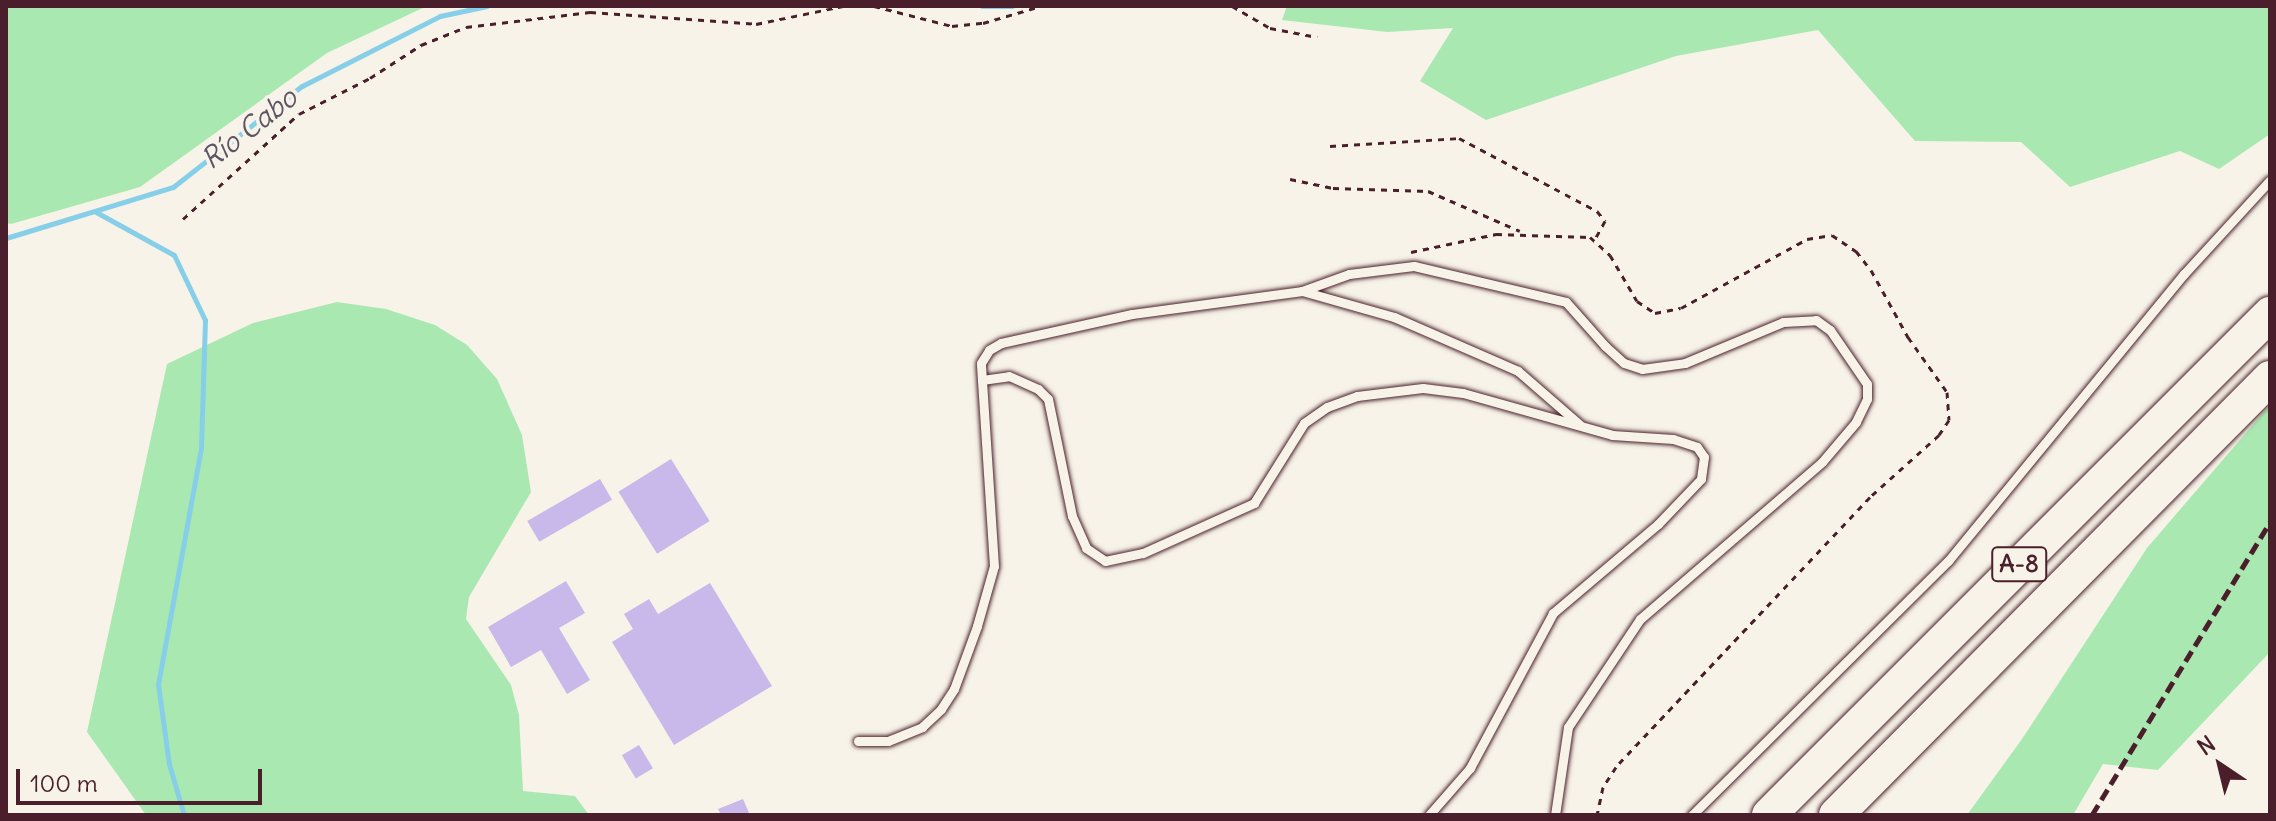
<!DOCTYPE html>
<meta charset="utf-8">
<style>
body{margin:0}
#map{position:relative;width:2276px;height:821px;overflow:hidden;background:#f7f3e8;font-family:Delius,sans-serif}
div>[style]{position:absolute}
.green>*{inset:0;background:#a9e9b1}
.stream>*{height:5px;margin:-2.5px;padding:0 2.5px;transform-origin:2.5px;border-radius:2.5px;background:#87cfe8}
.building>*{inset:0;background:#c8b9ea;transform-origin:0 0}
.path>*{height:3px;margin-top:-1.5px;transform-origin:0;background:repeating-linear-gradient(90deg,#4a1f2b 0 6px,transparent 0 12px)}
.roads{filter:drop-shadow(0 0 2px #4a1f2b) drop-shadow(0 0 2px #4a1f2b)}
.service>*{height:9px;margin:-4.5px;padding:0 4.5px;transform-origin:4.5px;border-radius:4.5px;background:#f7f3e8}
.motorway>*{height:34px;margin:-17px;padding:0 17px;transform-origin:17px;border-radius:17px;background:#f7f3e8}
.rail>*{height:5px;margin-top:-2.5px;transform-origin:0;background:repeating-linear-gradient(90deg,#4a1f2b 0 12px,transparent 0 18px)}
span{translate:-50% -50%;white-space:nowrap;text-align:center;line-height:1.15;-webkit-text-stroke:7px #f7f3e8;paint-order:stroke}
.shield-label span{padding:2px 6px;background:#f7f3e8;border:2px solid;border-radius:6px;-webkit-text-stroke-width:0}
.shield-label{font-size:24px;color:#4a1f2b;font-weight:700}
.water-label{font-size:28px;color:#5c5464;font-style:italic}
.frame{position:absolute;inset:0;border:8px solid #4a1f2b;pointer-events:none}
.north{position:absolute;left:2180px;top:725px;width:80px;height:80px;-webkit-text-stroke:6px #f7f3e8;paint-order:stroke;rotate:325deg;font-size:22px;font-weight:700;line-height:32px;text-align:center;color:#4a1f2b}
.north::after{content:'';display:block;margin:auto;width:28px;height:36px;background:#4a1f2b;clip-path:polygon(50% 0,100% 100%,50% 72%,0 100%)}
.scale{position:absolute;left:16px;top:769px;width:246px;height:36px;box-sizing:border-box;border:4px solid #4a1f2b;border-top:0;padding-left:10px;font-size:24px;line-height:28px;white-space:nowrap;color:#4a1f2b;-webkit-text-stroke:6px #f7f3e8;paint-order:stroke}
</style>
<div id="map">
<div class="green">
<i style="clip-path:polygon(6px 6px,427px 6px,327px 53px,140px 187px,11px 224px,6px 223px)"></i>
<i style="clip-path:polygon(1287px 6px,2270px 6px,2270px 134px,2219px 169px,2180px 151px,2070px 187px,2021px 142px,1915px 141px,1818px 30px,1676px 56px,1486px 120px,1420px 81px,1453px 28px,1387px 32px,1282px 20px)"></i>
<i style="clip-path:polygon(337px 302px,386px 309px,435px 325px,467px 345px,497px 379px,522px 435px,531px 492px,469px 597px,466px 619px,511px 685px,519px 715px,523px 791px,575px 796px,589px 815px,146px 815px,87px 732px,167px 364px,253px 323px)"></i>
<i style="clip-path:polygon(2270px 405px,2270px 652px,2158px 770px,2103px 764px,2073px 815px,1967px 815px,2022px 739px,2147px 548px)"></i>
</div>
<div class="stream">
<i style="left:982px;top:6px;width:30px"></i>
<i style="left:96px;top:212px;width:89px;rotate:28.9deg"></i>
<i style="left:174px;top:255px;width:72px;rotate:64.5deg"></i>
<i style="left:205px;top:320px;width:128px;rotate:91.8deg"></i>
<i style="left:201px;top:448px;width:240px;rotate:100.3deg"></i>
<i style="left:158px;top:684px;width:81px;rotate:82.2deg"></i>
<i style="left:169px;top:764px;width:53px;rotate:73.6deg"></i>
<i style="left:6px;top:238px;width:175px;rotate:-17deg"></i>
<i style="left:173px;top:187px;width:164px;rotate:-38.1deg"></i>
<i style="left:302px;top:86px;width:155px;rotate:-26.9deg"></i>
<i style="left:440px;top:16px;width:48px;rotate:-12deg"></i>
</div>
<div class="building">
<i style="left:671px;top:459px;width:73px;height:62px;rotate:58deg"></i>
<i style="left:600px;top:479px;width:24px;height:84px;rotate:60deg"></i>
<i style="clip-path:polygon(566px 581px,585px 613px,559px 628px,590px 680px,567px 694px,541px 650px,511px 667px,488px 627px)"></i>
<i style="clip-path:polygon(710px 583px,772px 686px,674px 745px,612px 642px,633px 629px,624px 614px,649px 599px,658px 614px)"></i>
<i style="left:639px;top:745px;width:27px;height:20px;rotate:59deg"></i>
<i style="clip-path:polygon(743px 799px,750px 815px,721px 815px,718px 809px)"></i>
</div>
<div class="path">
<i style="left:874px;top:6px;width:81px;rotate:14.4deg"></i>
<i style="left:952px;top:26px;width:31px;rotate:-6deg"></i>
<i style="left:983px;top:23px;width:60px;rotate:-16.3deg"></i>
<i style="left:1232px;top:6px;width:44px;rotate:30.1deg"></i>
<i style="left:1270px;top:28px;width:48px;rotate:10.8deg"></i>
<i style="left:1330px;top:146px;width:129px;rotate:-3.5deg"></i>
<i style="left:1459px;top:138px;width:156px;rotate:27.9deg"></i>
<i style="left:1597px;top:211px;width:13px;rotate:51deg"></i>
<i style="left:1605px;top:221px;width:21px;rotate:119deg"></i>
<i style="left:1290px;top:179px;width:44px;rotate:11.8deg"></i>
<i style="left:1333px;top:188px;width:95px;rotate:1.8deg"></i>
<i style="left:1428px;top:191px;width:100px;rotate:23.5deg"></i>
<i style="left:183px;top:219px;width:156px;rotate:-42.2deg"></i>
<i style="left:299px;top:114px;width:80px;rotate:-26.9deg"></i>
<i style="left:370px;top:78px;width:61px;rotate:-32.9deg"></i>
<i style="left:421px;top:45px;width:48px;rotate:-21.8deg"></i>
<i style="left:466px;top:27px;width:125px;rotate:-6.9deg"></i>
<i style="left:590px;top:12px;width:166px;rotate:4.1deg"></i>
<i style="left:756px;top:24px;width:90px;rotate:-11.6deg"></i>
<i style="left:1411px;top:252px;width:87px;rotate:-12deg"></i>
<i style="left:1496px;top:234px;width:94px;rotate:1.8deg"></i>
<i style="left:1590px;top:237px;width:27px;rotate:42deg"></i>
<i style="left:1610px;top:255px;width:53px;rotate:59.6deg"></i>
<i style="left:1637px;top:301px;width:22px;rotate:34deg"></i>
<i style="left:1655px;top:313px;width:26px;rotate:-11deg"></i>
<i style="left:1681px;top:308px;width:144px;rotate:-28.7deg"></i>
<i style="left:1807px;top:239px;width:25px;rotate:-9deg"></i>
<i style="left:1832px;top:235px;width:29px;rotate:34deg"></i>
<i style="left:1856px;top:251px;width:24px;rotate:52deg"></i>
<i style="left:1871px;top:270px;width:77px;rotate:61.1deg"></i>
<i style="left:1908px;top:337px;width:67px;rotate:54.7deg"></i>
<i style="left:1947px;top:392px;width:28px;rotate:86deg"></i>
<i style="left:1949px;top:420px;width:18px;rotate:124deg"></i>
<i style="left:1939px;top:435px;width:93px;rotate:138.1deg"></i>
<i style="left:1870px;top:497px;width:371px;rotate:133.3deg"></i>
<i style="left:1616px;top:767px;width:24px;rotate:123deg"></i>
<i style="left:1603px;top:787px;width:29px;rotate:102deg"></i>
</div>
<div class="roads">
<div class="service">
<i style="left:1302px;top:291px;width:96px;rotate:15.8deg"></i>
<i style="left:1394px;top:317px;width:135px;rotate:23.5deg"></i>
<i style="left:1518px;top:371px;width:81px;rotate:41deg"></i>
<i style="left:982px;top:380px;width:27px;rotate:-8deg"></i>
<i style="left:1009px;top:376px;width:32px;rotate:24deg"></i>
<i style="left:1038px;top:389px;width:14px;rotate:45deg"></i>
<i style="left:1048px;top:399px;width:119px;rotate:78.4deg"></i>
<i style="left:1072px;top:516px;width:35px;rotate:66deg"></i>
<i style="left:1086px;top:548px;width:23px;rotate:34deg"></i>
<i style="left:1105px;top:561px;width:39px;rotate:-12deg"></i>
<i style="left:1143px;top:553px;width:122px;rotate:-24.2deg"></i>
<i style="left:1254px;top:503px;width:94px;rotate:-58deg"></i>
<i style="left:1304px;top:423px;width:28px;rotate:-35deg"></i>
<i style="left:1327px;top:407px;width:32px;rotate:-20deg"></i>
<i style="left:1357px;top:396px;width:66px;rotate:-6.9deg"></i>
<i style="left:1423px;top:388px;width:40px;rotate:7.1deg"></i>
<i style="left:1463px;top:393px;width:155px;rotate:15.7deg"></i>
<i style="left:1612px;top:435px;width:61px;rotate:3.8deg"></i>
<i style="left:1673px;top:439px;width:25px;rotate:18deg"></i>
<i style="left:1697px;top:447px;width:12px;rotate:55deg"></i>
<i style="left:1704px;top:457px;width:22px;rotate:98deg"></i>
<i style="left:1701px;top:479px;width:62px;rotate:133.7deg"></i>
<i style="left:1658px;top:524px;width:138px;rotate:139.7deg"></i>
<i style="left:1553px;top:613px;width:176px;rotate:118.2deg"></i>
<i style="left:1470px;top:768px;width:62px;rotate:131.1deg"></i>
<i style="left:858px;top:741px;width:30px"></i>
<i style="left:888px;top:741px;width:37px;rotate:-22deg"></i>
<i style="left:922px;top:727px;width:26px;rotate:-43deg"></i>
<i style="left:941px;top:709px;width:24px;rotate:-57deg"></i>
<i style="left:954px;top:689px;width:67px;rotate:-69.9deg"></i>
<i style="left:977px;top:626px;width:62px;rotate:-74.2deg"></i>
<i style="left:994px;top:566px;width:203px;rotate:-93.7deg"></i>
<i style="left:981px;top:363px;width:15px;rotate:-58deg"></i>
<i style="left:989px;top:350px;width:14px;rotate:-30deg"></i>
<i style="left:1001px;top:343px;width:134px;rotate:-12.5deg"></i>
<i style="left:1132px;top:314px;width:172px;rotate:-7.7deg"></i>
<i style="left:1302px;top:291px;width:50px;rotate:-19.9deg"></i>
<i style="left:1349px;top:274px;width:65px;rotate:-7deg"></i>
<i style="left:1414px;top:266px;width:156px;rotate:13.3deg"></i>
<i style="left:1566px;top:302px;width:59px;rotate:48.4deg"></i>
<i style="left:1605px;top:346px;width:25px;rotate:42deg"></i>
<i style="left:1624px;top:363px;width:19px;rotate:18deg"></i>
<i style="left:1642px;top:369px;width:43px;rotate:-7.9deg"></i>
<i style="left:1685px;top:363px;width:106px;rotate:-22.7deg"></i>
<i style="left:1783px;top:322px;width:33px;rotate:-3deg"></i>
<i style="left:1816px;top:320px;width:17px;rotate:36deg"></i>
<i style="left:1830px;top:330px;width:65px;rotate:55.6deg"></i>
<i style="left:1867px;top:384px;width:15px;rotate:90deg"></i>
<i style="left:1867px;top:399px;width:25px;rotate:116deg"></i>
<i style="left:1856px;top:422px;width:52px;rotate:130.4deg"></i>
<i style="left:1822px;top:462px;width:240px;rotate:139.2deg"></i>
<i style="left:1640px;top:619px;width:130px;rotate:123.7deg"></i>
<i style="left:1568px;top:727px;width:89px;rotate:98.4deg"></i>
<i style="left:1692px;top:815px;width:361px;rotate:-44.8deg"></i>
<i style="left:1948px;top:561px;width:372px;rotate:-50.6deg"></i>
<i style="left:2184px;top:274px;width:127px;rotate:-47.5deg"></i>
</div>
<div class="motorway">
<i style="left:1769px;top:815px;width:709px;rotate:-45deg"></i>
<i style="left:1836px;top:815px;width:616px;rotate:-45.2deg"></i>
</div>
</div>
<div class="rail">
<i style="left:2092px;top:815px;width:343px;rotate:-58.7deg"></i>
</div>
<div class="shield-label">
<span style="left:2019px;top:564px">A-8</span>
</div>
<div class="water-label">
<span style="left:249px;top:128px;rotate:-38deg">Río Cabo</span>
</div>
<div class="frame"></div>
<div class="north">N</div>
<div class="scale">100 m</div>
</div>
